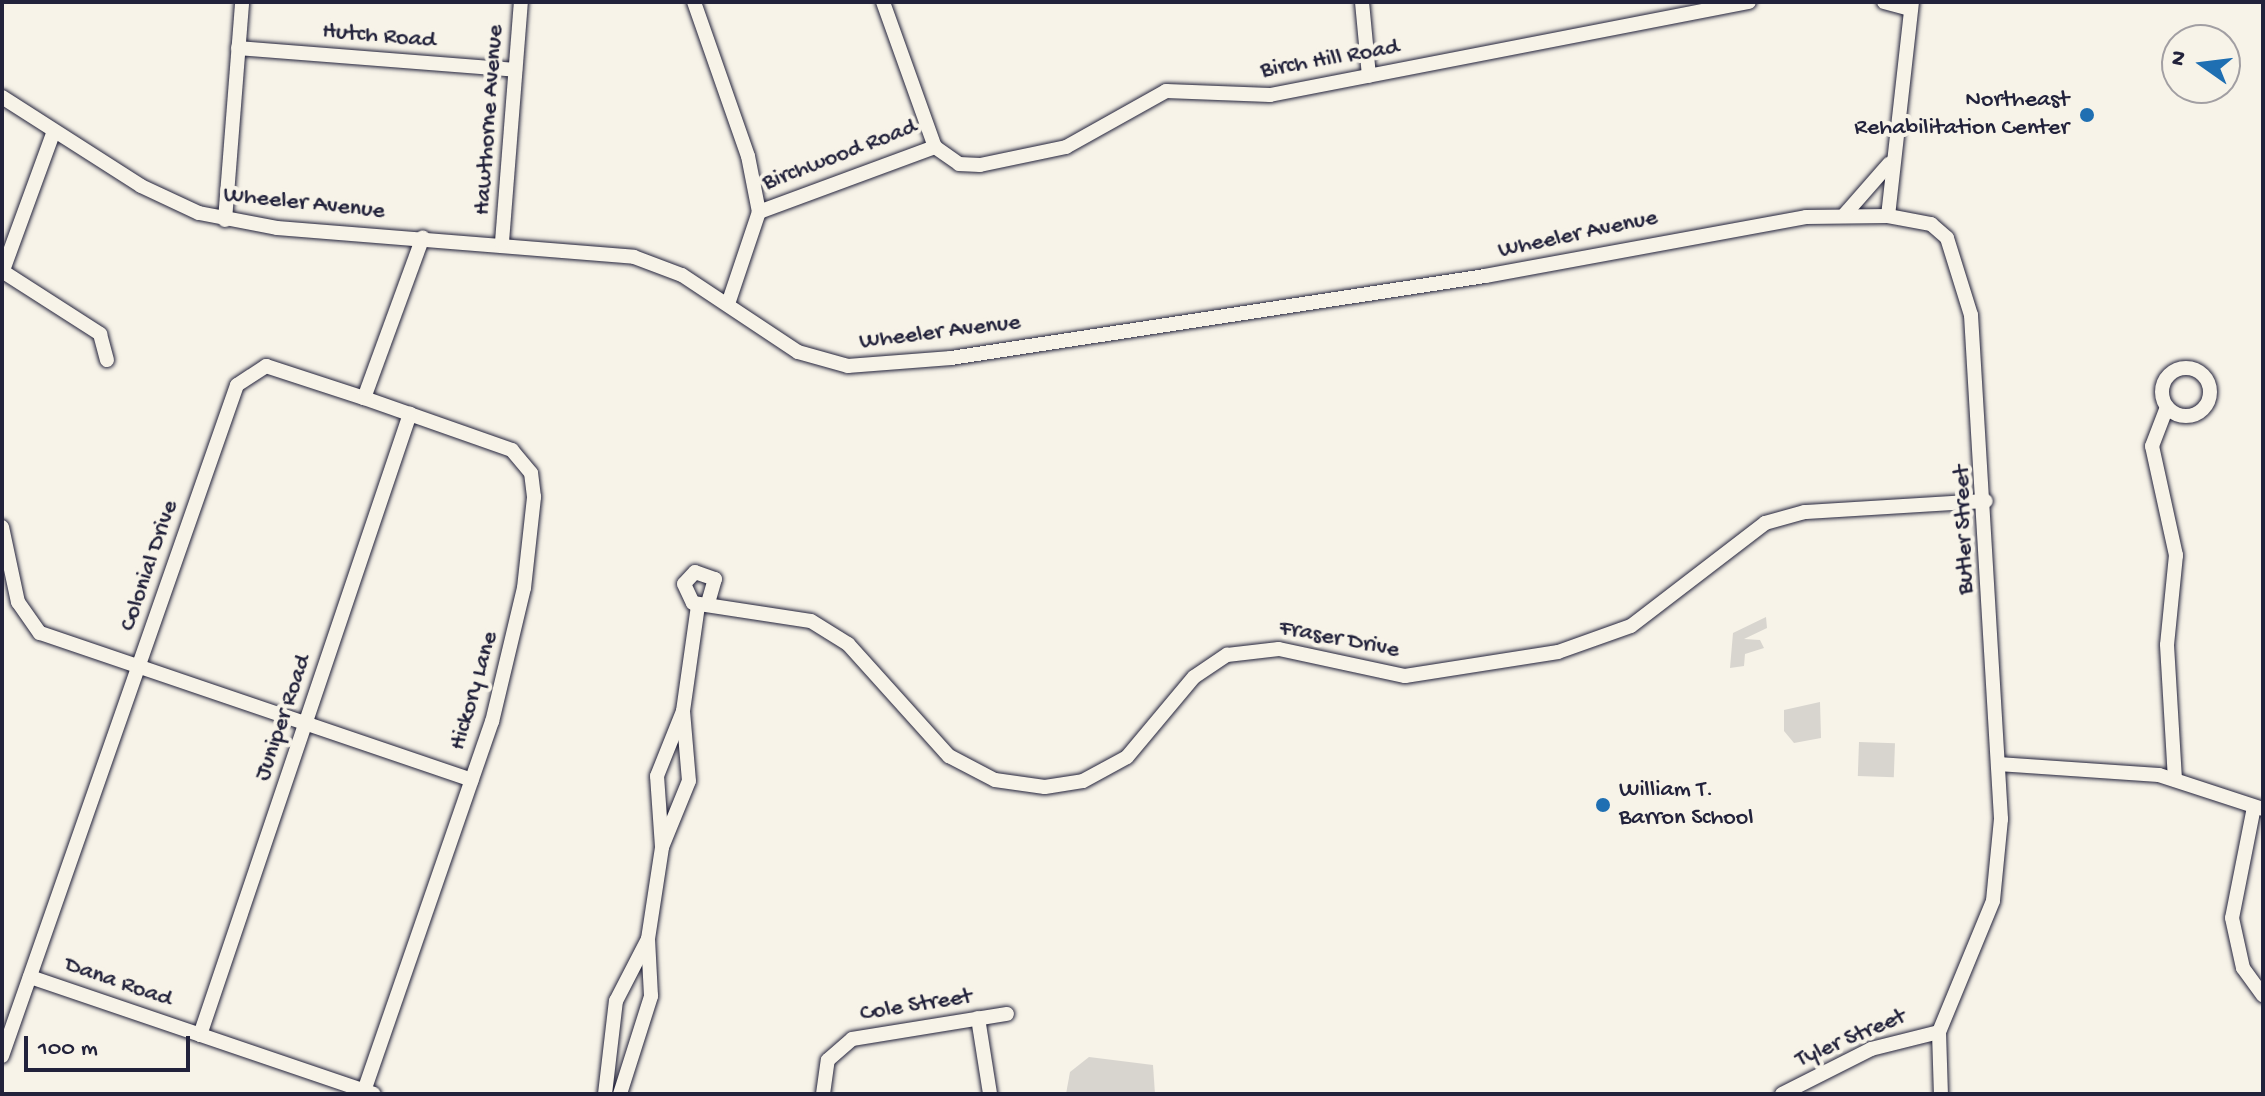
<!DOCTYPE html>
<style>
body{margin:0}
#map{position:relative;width:2265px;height:1096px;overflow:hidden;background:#f7f3e8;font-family:"Gochi Hand",sans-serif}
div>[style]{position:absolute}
.green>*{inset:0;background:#d8d5cf;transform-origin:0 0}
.roads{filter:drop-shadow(0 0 2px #22223b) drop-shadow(0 0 2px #22223b)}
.minor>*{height:14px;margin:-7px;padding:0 7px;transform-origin:7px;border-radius:7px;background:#f7f3e8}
.minor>.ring{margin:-7px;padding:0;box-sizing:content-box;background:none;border:14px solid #f7f3e8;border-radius:50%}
.dots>*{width:22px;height:22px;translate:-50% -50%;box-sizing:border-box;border:4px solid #f7f3e8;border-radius:50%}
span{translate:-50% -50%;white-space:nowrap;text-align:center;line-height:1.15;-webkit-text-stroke:8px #f7f3e8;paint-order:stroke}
.street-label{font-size:24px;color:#22223b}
.poi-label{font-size:24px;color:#22223b}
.right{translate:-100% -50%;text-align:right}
.left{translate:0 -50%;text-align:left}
.frame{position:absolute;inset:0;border:4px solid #22223b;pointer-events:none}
.north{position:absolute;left:2161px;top:24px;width:80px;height:80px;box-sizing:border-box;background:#f7f3e8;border:2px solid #a29fa3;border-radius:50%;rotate:284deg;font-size:22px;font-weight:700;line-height:32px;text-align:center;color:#22223b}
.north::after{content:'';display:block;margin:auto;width:28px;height:36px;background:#1f6fb2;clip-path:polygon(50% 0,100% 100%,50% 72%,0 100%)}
.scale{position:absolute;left:24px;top:1036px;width:166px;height:36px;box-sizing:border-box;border:4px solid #22223b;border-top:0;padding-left:10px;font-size:24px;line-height:28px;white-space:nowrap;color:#22223b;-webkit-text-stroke:6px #f7f3e8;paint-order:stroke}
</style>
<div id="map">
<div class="green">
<i style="clip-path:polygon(1766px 617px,1767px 628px,1744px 639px,1760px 640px,1764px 648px,1745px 654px,1744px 666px,1730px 668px,1733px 633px)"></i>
<i style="clip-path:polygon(1820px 702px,1821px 738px,1794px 743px,1784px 731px,1784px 710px)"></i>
<i style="left:1859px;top:742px;width:36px;height:34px;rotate:2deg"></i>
<i style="clip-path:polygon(1089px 1057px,1153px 1065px,1155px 1094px,1066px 1094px,1070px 1072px)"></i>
</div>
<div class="roads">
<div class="minor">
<i style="left:694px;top:2px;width:163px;rotate:70.7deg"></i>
<i style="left:748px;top:156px;width:57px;rotate:78.9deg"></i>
<i style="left:883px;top:2px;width:154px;rotate:70.3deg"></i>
<i style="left:935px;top:147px;width:29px;rotate:35deg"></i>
<i style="left:959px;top:164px;width:21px;rotate:3deg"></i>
<i style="left:980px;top:165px;width:88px;rotate:-11.8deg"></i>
<i style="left:1066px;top:147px;width:115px;rotate:-29.2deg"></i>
<i style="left:1166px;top:91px;width:104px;rotate:2.2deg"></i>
<i style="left:1270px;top:95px;width:488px;rotate:-11deg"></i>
<i style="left:1362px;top:2px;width:74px;rotate:84.6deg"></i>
<i style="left:1884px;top:2px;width:27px;rotate:15deg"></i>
<i style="left:1912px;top:2px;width:215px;rotate:96.4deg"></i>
<i style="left:1888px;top:216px;width:44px;rotate:10.5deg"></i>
<i style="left:1931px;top:224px;width:21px;rotate:41deg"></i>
<i style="left:1947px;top:238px;width:81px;rotate:72.7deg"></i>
<i style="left:1971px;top:315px;width:505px;rotate:86.59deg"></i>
<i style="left:2001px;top:819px;width:82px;rotate:95.6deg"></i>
<i style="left:1993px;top:901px;width:142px;rotate:112.4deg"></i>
<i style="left:1939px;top:1032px;width:62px;rotate:88.2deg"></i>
<i style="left:238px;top:48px;width:278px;rotate:4.5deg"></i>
<i style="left:2px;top:97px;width:165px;rotate:32.6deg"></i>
<i style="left:141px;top:186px;width:64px;rotate:25deg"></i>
<i style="left:199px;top:213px;width:79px;rotate:10.9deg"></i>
<i style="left:277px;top:228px;width:358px;rotate:4.6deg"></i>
<i style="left:634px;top:257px;width:51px;rotate:20.6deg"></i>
<i style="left:682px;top:275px;width:139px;rotate:33.6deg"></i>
<i style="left:798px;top:352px;width:52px;rotate:15.6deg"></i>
<i style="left:848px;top:366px;width:103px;rotate:-4.4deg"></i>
<i style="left:951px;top:358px;width:540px;rotate:-8.73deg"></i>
<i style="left:1485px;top:276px;width:326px;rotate:-10.4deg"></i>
<i style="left:1806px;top:217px;width:82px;rotate:-0.7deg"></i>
<i style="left:1845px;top:214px;width:67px;rotate:-48.7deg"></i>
<i style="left:225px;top:220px;width:219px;rotate:-85.5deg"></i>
<i style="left:502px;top:242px;width:241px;rotate:-85.5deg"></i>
<i style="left:2px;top:271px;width:117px;rotate:32.7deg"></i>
<i style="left:100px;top:334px;width:27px;rotate:75deg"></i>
<i style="left:2px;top:273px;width:151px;rotate:-69.9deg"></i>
<i style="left:728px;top:304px;width:97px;rotate:-71.4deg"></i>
<i style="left:759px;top:212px;width:188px;rotate:-20.3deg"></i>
<i class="ring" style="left:2162px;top:368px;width:34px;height:34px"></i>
<i style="left:2167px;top:407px;width:42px;rotate:111deg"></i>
<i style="left:2152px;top:446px;width:112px;rotate:77.6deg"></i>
<i style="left:2176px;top:555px;width:90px;rotate:95.7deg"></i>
<i style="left:2167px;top:645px;width:135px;rotate:86.6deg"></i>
<i style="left:2px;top:527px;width:77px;rotate:78deg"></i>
<i style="left:18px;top:602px;width:38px;rotate:55deg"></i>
<i style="left:40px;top:633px;width:456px;rotate:18.8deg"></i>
<i style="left:708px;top:603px;width:25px;rotate:-74deg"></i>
<i style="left:715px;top:579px;width:21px;rotate:-161deg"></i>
<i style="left:695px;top:572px;width:16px;rotate:133deg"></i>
<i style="left:684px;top:584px;width:21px;rotate:65deg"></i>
<i style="left:693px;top:603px;width:119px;rotate:8.7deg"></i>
<i style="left:811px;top:621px;width:44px;rotate:31.9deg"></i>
<i style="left:848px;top:644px;width:151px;rotate:48deg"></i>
<i style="left:949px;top:756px;width:52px;rotate:27.6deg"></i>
<i style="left:995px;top:780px;width:50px;rotate:8deg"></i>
<i style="left:1045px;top:787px;width:38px;rotate:-9deg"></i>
<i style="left:1083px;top:781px;width:50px;rotate:-28.6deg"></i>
<i style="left:1127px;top:757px;width:104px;rotate:-50.1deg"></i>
<i style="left:1194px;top:677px;width:40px;rotate:-34deg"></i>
<i style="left:1227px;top:655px;width:52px;rotate:-6.6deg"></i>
<i style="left:1279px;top:649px;width:129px;rotate:12.1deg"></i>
<i style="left:1405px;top:676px;width:155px;rotate:-8.9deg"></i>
<i style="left:1558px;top:652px;width:77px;rotate:-19.6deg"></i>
<i style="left:1631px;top:626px;width:169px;rotate:-37.5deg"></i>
<i style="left:1765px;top:523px;width:41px;rotate:-15.4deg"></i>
<i style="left:1805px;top:512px;width:181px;rotate:-3.5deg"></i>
<i style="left:1998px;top:764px;width:161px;rotate:3.9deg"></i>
<i style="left:2159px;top:775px;width:109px;rotate:18.1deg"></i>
<i style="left:2254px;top:807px;width:113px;rotate:101.2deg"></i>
<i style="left:2232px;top:918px;width:51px;rotate:77.6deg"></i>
<i style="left:2243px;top:968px;width:34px;rotate:54deg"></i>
<i style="left:662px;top:847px;width:71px;rotate:-67.8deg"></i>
<i style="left:689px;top:781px;width:70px;rotate:-94.9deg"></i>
<i style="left:30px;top:977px;width:363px;rotate:18.8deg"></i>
<i style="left:978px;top:1018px;width:77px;rotate:81deg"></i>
<i style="left:200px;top:1035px;width:656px;rotate:-71.32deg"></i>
<i style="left:2px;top:1056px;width:711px;rotate:-70.7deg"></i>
<i style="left:237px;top:385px;width:35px;rotate:-33deg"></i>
<i style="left:266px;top:366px;width:103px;rotate:18.1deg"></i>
<i style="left:364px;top:398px;width:171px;rotate:-69.9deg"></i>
<i style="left:364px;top:1091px;width:391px;rotate:-70.9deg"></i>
<i style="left:492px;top:722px;width:138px;rotate:-76.6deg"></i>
<i style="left:524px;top:588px;width:92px;rotate:-83.7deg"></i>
<i style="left:534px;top:497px;width:24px;rotate:-97deg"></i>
<i style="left:531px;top:473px;width:30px;rotate:-130deg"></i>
<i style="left:512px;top:450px;width:157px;rotate:-160.6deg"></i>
<i style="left:605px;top:1094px;width:94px;rotate:-83.3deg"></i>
<i style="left:616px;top:1001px;width:70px;rotate:-62.7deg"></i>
<i style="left:620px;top:1094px;width:103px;rotate:-72.4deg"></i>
<i style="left:651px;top:996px;width:57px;rotate:-93deg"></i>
<i style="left:648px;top:939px;width:93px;rotate:-81.3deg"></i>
<i style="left:662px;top:847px;width:71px;rotate:-94deg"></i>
<i style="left:657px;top:776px;width:70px;rotate:-68.2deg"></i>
<i style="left:683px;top:711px;width:107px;rotate:-81.9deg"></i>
<i style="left:823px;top:1094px;width:34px;rotate:-82deg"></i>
<i style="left:828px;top:1060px;width:32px;rotate:-41deg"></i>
<i style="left:852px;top:1039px;width:157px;rotate:-9.2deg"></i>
<i style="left:1782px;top:1094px;width:100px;rotate:-26.8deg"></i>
<i style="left:1871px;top:1049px;width:70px;rotate:-14deg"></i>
</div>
</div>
<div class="dots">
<i style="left:2087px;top:115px;background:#1f6fb2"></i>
<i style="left:1603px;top:805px;background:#1f6fb2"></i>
</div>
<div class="street-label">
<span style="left:379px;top:37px;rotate:5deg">Hutch Road</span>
<span style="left:1330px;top:60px;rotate:-10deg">Birch Hill Road</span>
<span style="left:490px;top:120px;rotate:-86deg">Hawthorne Avenue</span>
<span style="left:840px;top:156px;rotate:-21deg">Birchwood Road</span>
<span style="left:304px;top:204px;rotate:6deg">Wheeler Avenue</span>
<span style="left:1578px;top:235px;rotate:-12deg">Wheeler Avenue</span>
<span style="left:940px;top:333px;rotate:-7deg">Wheeler Avenue</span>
<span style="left:1965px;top:530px;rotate:-92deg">Butler Street</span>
<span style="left:150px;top:566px;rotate:-71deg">Colonial Drive</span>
<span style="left:1339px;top:640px;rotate:11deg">Fraser Drive</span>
<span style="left:475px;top:691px;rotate:-74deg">Hickory Lane</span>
<span style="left:284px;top:718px;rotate:-71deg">Juniper Road</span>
<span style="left:118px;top:983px;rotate:19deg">Dana Road</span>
<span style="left:916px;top:1006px;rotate:-9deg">Cole Street</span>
<span style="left:1851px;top:1039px;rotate:-23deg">Tyler Street</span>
</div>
<div class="poi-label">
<span class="right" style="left:2069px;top:115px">Northeast<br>Rehabilitation Center</span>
<span class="left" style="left:1619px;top:805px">William T.<br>Barron School</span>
</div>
<div class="frame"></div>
<div class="north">N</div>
<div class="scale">100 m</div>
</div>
